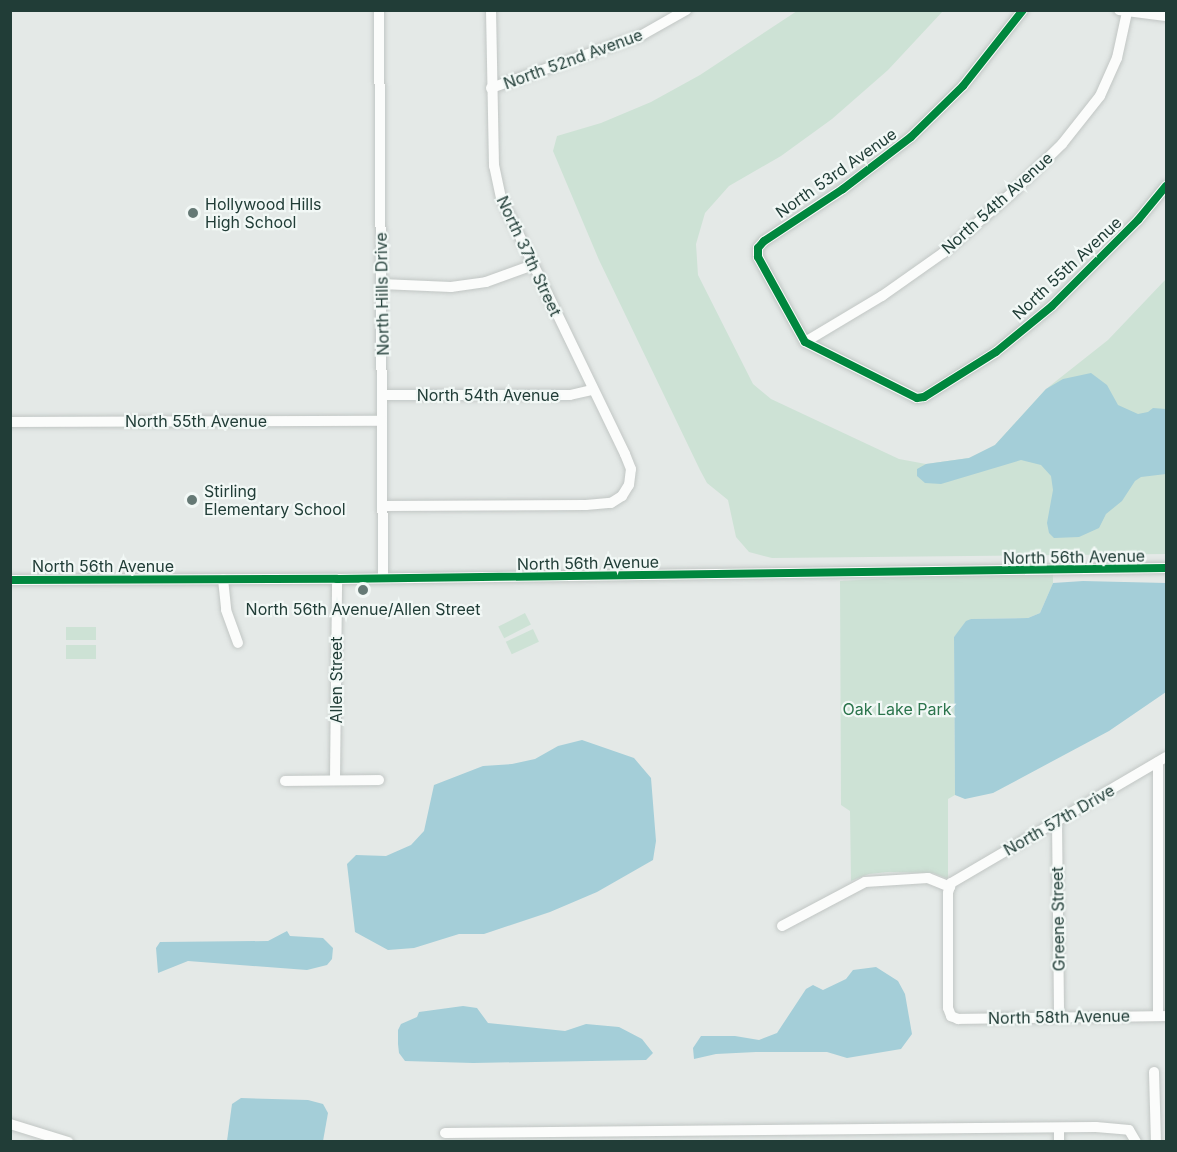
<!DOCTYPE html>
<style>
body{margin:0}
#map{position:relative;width:1177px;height:1152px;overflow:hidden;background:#e4e9e7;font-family:Inter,sans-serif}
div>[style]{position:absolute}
.green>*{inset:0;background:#cde2d5;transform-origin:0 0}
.water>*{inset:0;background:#a4ced8}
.roads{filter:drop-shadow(0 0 2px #c1c6c4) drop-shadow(0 0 2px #c1c6c4)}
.minor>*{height:10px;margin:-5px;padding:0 5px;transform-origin:5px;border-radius:5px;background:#fbfcfb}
.cycleway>*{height:8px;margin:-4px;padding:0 4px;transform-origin:4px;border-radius:4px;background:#00873e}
.dots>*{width:16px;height:16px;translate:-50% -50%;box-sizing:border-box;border:3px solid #f2f8f6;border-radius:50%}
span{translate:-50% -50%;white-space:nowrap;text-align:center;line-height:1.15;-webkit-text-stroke:4.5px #f2f8f6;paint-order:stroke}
.street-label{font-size:16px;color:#213d37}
.poi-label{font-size:16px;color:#213d37}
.left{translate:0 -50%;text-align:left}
.park-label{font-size:16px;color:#2b744c}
.frame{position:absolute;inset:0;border:12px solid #213d37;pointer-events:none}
</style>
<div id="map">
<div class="green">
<i style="clip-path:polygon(797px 11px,943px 11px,888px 70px,832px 119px,781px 156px,729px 186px,705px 213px,696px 244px,698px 275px,753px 384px,771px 399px,899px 459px,926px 464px,969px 458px,995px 445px,1046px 389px,1108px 340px,1166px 279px,1166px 554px,772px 558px,749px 552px,736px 537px,728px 500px,707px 483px,700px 470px,599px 260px,553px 151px,557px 136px,601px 123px,651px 102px,700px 75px)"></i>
<i style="clip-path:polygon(1053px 574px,1053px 583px,1040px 613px,1028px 618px,971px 619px,954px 637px,955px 795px,948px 799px,948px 879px,933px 873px,888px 872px,869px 874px,851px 881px,850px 811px,841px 805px,840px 581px,921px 576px)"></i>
<i style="left:525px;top:613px;width:13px;height:30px;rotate:63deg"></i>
<i style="left:66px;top:627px;width:30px;height:13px"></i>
<i style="left:533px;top:629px;width:14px;height:30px;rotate:65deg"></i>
<i style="left:66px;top:645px;width:30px;height:14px"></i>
</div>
<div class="water">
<i style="clip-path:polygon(1091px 373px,1107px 385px,1118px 405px,1138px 414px,1148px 412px,1153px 408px,1166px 409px,1166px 474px,1141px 477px,1135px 481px,1122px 501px,1106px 514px,1099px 528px,1079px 537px,1054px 538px,1049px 533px,1047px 523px,1053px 490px,1051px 476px,1041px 465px,1021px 460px,941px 484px,925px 483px,917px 476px,917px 469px,926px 464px,969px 458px,995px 445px,1046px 389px,1063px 379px)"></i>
<i style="clip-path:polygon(1083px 581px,1166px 583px,1166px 692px,1109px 731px,993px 793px,965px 799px,955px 795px,954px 637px,966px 621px,971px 619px,1028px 618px,1040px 613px,1053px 583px)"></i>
<i style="clip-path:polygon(582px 740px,634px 758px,651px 778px,656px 841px,653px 860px,597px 892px,550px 912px,484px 934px,459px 934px,414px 948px,388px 950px,355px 932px,347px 864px,356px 855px,386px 856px,411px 845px,424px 831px,434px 785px,483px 766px,512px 764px,535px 759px,558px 746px)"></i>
<i style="clip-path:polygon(287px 931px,290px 936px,323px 938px,333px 948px,332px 959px,327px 965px,307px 970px,188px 961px,158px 973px,156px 948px,160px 942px,268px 941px)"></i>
<i style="clip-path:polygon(876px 967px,898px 981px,905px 994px,912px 1034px,901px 1049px,847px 1058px,827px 1052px,756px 1052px,716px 1054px,694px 1059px,693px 1048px,701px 1036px,735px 1036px,759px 1040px,777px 1033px,806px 989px,813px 985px,823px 990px,846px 979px,853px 970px)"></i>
<i style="clip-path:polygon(463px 1006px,477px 1008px,488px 1023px,565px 1031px,586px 1024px,619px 1027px,642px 1039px,653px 1053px,646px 1060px,473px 1063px,405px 1061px,399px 1053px,398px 1044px,398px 1030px,401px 1024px,417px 1017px,419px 1012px)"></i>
<i style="clip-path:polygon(241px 1098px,308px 1100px,323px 1104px,328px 1113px,323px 1141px,227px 1141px,232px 1104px)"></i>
</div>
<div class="roads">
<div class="minor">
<i style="left:379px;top:10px;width:568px;rotate:89.6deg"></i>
<i style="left:1023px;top:10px;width:97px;rotate:128.3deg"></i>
<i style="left:963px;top:86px;width:73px;rotate:135.6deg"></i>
<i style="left:911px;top:137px;width:86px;rotate:142.6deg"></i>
<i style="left:843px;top:189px;width:95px;rotate:146.6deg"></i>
<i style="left:764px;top:241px;width:9px;rotate:131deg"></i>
<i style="left:758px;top:248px;width:9px;rotate:90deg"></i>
<i style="left:758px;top:257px;width:97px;rotate:61.1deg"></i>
<i style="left:805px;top:342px;width:125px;rotate:26.6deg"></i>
<i style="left:917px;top:398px;width:7px;rotate:-8deg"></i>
<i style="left:924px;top:397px;width:85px;rotate:-32deg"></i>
<i style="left:996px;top:352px;width:72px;rotate:-39.4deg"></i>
<i style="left:1052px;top:306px;width:122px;rotate:-45deg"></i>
<i style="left:1138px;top:220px;width:44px;rotate:-50.5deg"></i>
<i style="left:1119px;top:10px;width:47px;rotate:7.3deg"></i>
<i style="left:491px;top:88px;width:160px;rotate:-19.3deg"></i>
<i style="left:642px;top:35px;width:51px;rotate:-29.6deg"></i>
<i style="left:381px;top:284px;width:70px;rotate:2.5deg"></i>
<i style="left:451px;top:287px;width:35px;rotate:-8deg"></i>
<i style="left:486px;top:282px;width:50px;rotate:-19.9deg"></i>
<i style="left:805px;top:342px;width:90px;rotate:-30.9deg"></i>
<i style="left:882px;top:296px;width:75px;rotate:-35.2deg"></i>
<i style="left:943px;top:253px;width:93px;rotate:-41.1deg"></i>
<i style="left:1013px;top:192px;width:69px;rotate:-44.4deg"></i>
<i style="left:1062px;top:144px;width:61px;rotate:-51.6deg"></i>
<i style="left:1100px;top:96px;width:42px;rotate:-65.9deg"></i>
<i style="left:1117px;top:58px;width:47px;rotate:-77.7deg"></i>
<i style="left:383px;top:395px;width:187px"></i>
<i style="left:570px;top:395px;width:23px;rotate:-13deg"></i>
<i style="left:10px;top:422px;width:372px;rotate:-0.2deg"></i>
<i style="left:383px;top:506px;width:203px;rotate:-0.3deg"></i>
<i style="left:586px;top:505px;width:25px;rotate:-5deg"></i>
<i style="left:611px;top:503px;width:13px;rotate:-32deg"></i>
<i style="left:622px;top:496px;width:13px;rotate:-58deg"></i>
<i style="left:629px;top:485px;width:16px;rotate:-83deg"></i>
<i style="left:631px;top:469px;width:16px;rotate:-112deg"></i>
<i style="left:625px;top:454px;width:284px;rotate:-115.8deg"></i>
<i style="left:501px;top:198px;width:33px;rotate:-102deg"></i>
<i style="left:494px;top:166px;width:156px;rotate:-91.1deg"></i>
<i style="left:223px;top:579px;width:31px;rotate:84deg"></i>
<i style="left:226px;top:610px;width:35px;rotate:70deg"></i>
<i style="left:10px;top:580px;width:327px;rotate:-0.2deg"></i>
<i style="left:337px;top:579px;width:829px;rotate:-0.76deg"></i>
<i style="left:1166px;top:757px;width:249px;rotate:149.6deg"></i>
<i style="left:951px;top:883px;width:10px;rotate:107deg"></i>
<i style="left:948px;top:893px;width:115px;rotate:90deg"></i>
<i style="left:948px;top:1008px;width:9px;rotate:69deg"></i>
<i style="left:951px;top:1016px;width:8px;rotate:23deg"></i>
<i style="left:958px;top:1019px;width:208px;rotate:-0.8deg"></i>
<i style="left:335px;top:780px;width:201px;rotate:-89.4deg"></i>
<i style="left:285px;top:781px;width:94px;rotate:-0.6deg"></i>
<i style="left:1057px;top:820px;width:197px;rotate:89.4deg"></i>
<i style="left:782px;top:926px;width:94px;rotate:-27.9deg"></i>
<i style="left:865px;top:882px;width:63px;rotate:-3.6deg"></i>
<i style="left:928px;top:878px;width:24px;rotate:22deg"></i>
<i style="left:1158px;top:1016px;width:254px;rotate:-90deg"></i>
<i style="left:1154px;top:1072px;width:70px;rotate:88.4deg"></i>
<i style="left:10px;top:1124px;width:61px;rotate:17.2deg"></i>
<i style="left:1059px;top:1128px;width:14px;rotate:90deg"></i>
<i style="left:445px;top:1133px;width:651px;rotate:-0.53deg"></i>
<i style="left:1096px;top:1127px;width:33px;rotate:5deg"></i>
<i style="left:1129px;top:1130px;width:14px;rotate:60deg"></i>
</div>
</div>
<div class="cycleway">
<i style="left:1023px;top:10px;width:97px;rotate:128.3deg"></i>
<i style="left:963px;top:86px;width:73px;rotate:135.6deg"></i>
<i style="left:911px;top:137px;width:86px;rotate:142.6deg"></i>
<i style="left:843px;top:189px;width:95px;rotate:146.6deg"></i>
<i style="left:764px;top:241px;width:9px;rotate:131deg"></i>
<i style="left:758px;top:248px;width:9px;rotate:90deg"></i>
<i style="left:758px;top:257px;width:97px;rotate:61.1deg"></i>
<i style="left:805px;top:342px;width:125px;rotate:26.6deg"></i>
<i style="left:917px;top:398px;width:7px;rotate:-8deg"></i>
<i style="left:924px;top:397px;width:85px;rotate:-32deg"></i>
<i style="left:996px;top:352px;width:72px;rotate:-39.4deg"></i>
<i style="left:1052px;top:306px;width:122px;rotate:-45deg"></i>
<i style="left:1138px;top:220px;width:44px;rotate:-50.5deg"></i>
<i style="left:10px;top:580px;width:327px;rotate:-0.2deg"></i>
<i style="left:337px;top:579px;width:829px;rotate:-0.76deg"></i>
</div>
<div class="dots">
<i style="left:193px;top:213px;background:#657975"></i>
<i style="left:192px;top:500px;background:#657975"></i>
<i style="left:363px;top:590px;background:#657975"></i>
</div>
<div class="street-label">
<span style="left:573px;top:59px;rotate:-20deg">North 52nd Avenue</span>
<span style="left:836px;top:173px;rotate:-35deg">North 53rd Avenue</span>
<span style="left:997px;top:203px;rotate:-42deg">North 54th Avenue</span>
<span style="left:529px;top:256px;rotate:65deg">North 37th Street</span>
<span style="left:1067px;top:268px;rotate:-43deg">North 55th Avenue</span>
<span style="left:382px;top:294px;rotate:-91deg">North Hills Drive</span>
<span style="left:488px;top:395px">North 54th Avenue</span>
<span style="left:196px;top:421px">North 55th Avenue</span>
<span style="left:1074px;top:557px;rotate:-1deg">North 56th Avenue</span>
<span style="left:588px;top:563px;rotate:-1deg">North 56th Avenue</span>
<span style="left:103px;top:566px">North 56th Avenue</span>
<span style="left:336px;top:680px;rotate:-90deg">Allen Street</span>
<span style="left:1059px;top:820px;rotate:-30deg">North 57th Drive</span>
<span style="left:1058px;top:919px;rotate:-91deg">Greene Street</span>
<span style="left:1059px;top:1017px;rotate:-1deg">North 58th Avenue</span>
</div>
<div class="poi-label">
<span class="left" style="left:205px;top:213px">Hollywood Hills<br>High School</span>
<span class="left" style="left:204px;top:500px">Stirling<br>Elementary School</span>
<span style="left:363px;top:609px">North 56th Avenue/Allen Street</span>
</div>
<div class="park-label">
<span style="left:897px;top:709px">Oak Lake Park</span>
</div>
<div class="frame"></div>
</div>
